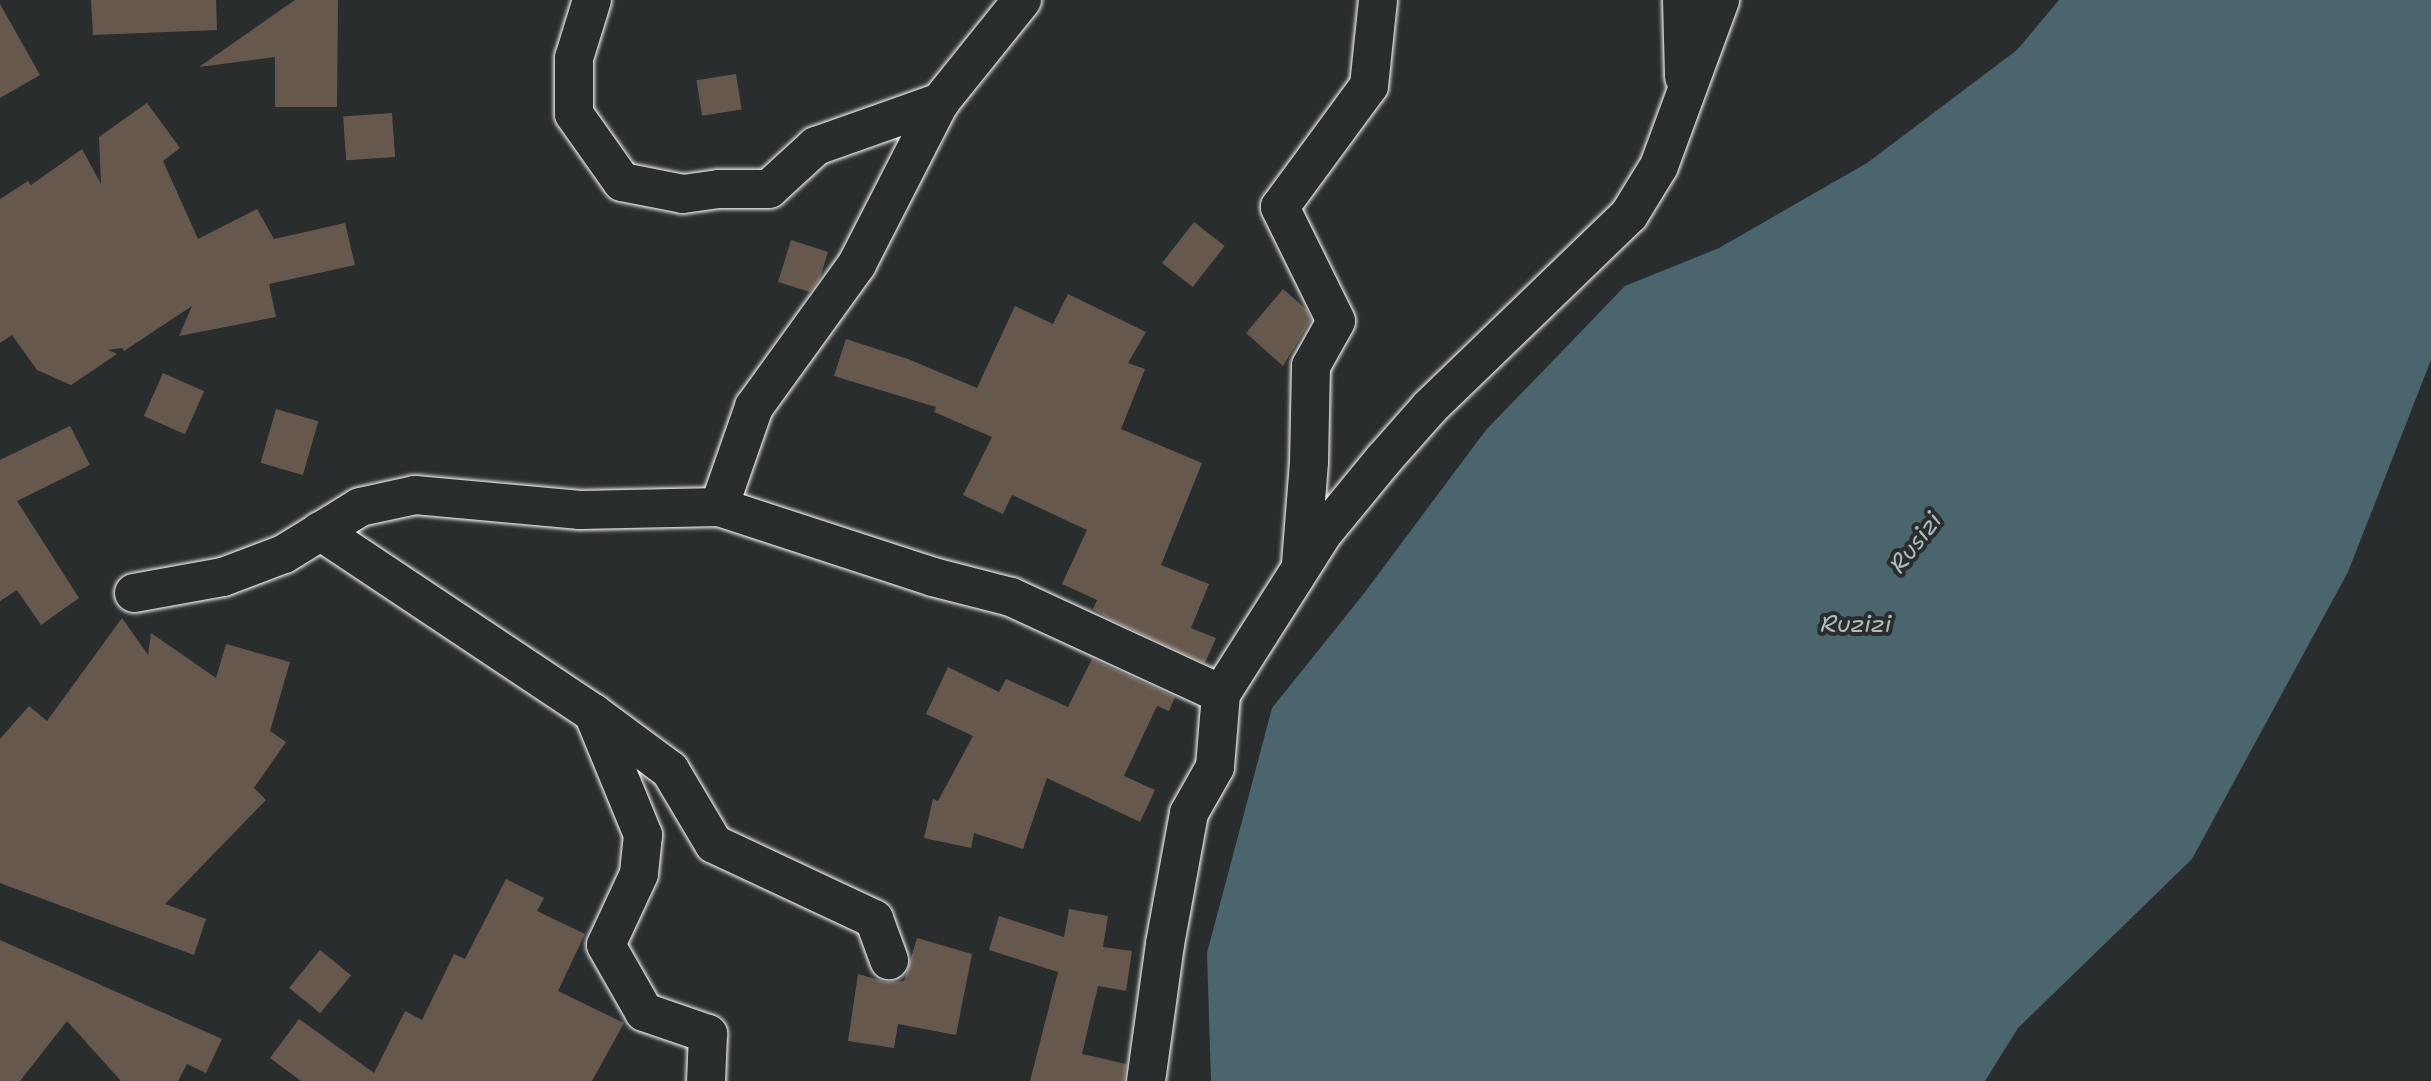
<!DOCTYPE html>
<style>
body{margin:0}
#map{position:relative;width:2431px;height:1081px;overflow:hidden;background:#2a2d2e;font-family:"Shantell Sans",sans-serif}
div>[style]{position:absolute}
.water>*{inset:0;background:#4a656e}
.building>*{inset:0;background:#66584d;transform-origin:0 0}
.roads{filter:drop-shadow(0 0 2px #fff) drop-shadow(0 0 2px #fff)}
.minor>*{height:38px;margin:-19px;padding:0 19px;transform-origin:19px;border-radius:19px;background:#2a2d2e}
span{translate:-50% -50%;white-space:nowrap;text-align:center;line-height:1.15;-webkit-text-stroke:8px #2a2d2e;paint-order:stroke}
.water-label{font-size:24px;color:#aebabe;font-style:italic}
</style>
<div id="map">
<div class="water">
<i style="clip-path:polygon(2059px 0,2431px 0,2431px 360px,2348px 572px,2192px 859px,2018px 1028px,1985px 1081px,1211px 1081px,1207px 953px,1272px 708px,1362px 596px,1486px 430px,1625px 286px,1719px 248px,1867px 163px,2017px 50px)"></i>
</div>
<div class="building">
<i style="clip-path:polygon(91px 0,216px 0,217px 30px,93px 35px)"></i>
<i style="clip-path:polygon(295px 0,338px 0,337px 107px,275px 107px,275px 57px,199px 67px)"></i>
<i style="clip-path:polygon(0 4px,40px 75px,0 98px)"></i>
<i style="left:736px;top:74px;width:36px;height:40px;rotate:81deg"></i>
<i style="clip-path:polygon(147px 103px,180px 148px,163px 161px,198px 239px,257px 209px,274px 239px,345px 223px,355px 265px,269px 284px,276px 317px,179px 336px,192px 306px,124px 351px,122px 348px,108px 350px,117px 354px,71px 385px,37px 370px,12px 335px,0 343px,0 199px,28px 181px,31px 185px,82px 149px,101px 184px,99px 137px)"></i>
<i style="left:392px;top:113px;width:44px;height:49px;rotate:86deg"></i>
<i style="left:1194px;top:222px;width:39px;height:52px;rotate:38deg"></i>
<i style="clip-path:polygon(791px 240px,828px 252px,820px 278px,810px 292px,778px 282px)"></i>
<i style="clip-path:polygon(1283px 289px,1306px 309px,1311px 320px,1283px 366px,1246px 333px)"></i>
<i style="clip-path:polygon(1068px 294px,1146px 332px,1128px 363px,1145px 369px,1121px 429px,1202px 463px,1161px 565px,1209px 584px,1191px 628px,1216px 638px,1205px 663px,1112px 620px,1093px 609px,1097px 600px,1062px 584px,1087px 530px,1012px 495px,1003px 514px,963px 495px,992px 437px,934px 412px,936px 407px,834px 376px,846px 339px,908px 359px,977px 388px,1015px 306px,1053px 324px)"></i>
<i style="left:163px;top:373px;width:45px;height:47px;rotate:24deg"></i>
<i style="left:276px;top:409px;width:44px;height:56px;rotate:16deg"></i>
<i style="clip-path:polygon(70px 426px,90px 465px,17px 501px,79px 598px,41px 625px,17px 590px,0 601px,0 460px)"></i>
<i style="clip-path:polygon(122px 618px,148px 655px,151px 633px,216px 678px,226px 644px,290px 662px,270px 731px,286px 742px,254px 788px,266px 800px,165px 904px,206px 919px,194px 955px,0 883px,0 739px,29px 706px,47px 721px)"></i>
<i style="clip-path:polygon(1092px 659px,1175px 697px,1169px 711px,1157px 706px,1124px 776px,1155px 790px,1140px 822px,1047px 778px,1023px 849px,974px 833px,971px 848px,924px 838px,933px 799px,938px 801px,973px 736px,926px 714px,948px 667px,999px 692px,1006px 679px,1068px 707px)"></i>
<i style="clip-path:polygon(506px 879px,544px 898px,537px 911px,585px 934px,558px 991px,624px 1023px,592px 1081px,301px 1081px,270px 1058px,299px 1019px,374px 1073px,405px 1011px,422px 1020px,454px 954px,465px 959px)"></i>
<i style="clip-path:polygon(1069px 909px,1108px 916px,1103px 947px,1132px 951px,1126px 991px,1098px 986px,1082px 1054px,1126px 1064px,1124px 1081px,1030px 1081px,1058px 972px,989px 950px,999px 916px,1064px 937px)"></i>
<i style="clip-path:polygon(917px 938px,972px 954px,956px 1035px,898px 1024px,894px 1048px,848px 1041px,858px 974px,886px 982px,904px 981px)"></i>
<i style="clip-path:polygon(0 940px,222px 1039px,206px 1073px,187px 1064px,178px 1081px,121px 1081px,67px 1021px,20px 1081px,0 1081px)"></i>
<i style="left:320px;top:950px;width:40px;height:49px;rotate:39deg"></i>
</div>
<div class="roads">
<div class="minor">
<i style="left:592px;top:0;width:61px;rotate:107.2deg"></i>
<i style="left:574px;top:58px;width:56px;rotate:90deg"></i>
<i style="left:574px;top:114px;width:83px;rotate:54.8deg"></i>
<i style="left:622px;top:182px;width:62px;rotate:11.1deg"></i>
<i style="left:683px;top:194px;width:36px;rotate:-8deg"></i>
<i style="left:719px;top:189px;width:50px"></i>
<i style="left:769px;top:189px;width:64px;rotate:-42.5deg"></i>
<i style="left:816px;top:146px;width:132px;rotate:-19.5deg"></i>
<i style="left:1682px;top:0;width:77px;rotate:88.5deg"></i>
<i style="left:719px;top:507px;width:225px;rotate:18.1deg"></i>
<i style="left:933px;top:577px;width:81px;rotate:14.4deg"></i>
<i style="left:1011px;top:597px;width:231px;rotate:24.8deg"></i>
<i style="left:320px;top:531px;width:328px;rotate:33.7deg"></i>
<i style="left:593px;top:713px;width:132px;rotate:67.7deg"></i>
<i style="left:643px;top:835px;width:39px;rotate:96deg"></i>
<i style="left:639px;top:874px;width:78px;rotate:114.9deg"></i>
<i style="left:606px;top:945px;width:77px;rotate:60.4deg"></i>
<i style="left:644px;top:1012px;width:68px;rotate:19deg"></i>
<i style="left:708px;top:1034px;width:47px;rotate:92.4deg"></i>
<i style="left:1301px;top:564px;width:102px;rotate:-85.5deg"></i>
<i style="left:1309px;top:462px;width:96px;rotate:-88.8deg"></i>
<i style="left:1311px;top:366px;width:51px;rotate:-60.9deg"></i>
<i style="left:1336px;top:321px;width:127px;rotate:-116.2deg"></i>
<i style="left:1280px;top:207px;width:150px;rotate:-53.7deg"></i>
<i style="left:1369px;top:86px;width:86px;rotate:-84deg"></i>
<i style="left:134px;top:593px;width:90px;rotate:-10.2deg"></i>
<i style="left:223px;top:577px;width:65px;rotate:-20.7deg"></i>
<i style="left:284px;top:554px;width:89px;rotate:-31.7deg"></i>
<i style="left:360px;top:507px;width:56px;rotate:-12.3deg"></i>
<i style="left:415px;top:495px;width:166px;rotate:5.2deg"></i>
<i style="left:580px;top:510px;width:139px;rotate:-1.2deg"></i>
<i style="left:719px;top:507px;width:106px;rotate:-70.7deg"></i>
<i style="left:754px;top:407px;width:176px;rotate:-54.2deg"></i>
<i style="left:857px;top:264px;width:182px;rotate:-62.9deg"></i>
<i style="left:940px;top:102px;width:131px;rotate:-51.2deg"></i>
<i style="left:593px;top:713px;width:96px;rotate:36.5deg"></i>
<i style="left:670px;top:770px;width:86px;rotate:59.3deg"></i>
<i style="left:714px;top:844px;width:177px;rotate:25.1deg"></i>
<i style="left:874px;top:919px;width:44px;rotate:69.9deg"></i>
<i style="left:1146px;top:1081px;width:138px;rotate:-82.1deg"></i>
<i style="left:1165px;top:944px;width:133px;rotate:-79.6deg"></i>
<i style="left:1189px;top:813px;width:53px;rotate:-60.5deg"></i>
<i style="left:1215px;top:767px;width:73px;rotate:-85.3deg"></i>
<i style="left:1221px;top:694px;width:192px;rotate:-57.6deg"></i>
<i style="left:1324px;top:532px;width:94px;rotate:-50.6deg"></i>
<i style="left:1384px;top:459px;width:69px;rotate:-48.5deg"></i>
<i style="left:1430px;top:407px;width:277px;rotate:-44deg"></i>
<i style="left:1629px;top:215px;width:57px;rotate:-58.5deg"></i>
<i style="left:1659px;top:166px;width:177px;rotate:-69.8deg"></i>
</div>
</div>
<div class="water-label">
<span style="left:1916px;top:543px;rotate:-52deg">Rusizi</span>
<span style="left:1856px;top:625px">Ruzizi</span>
</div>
</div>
